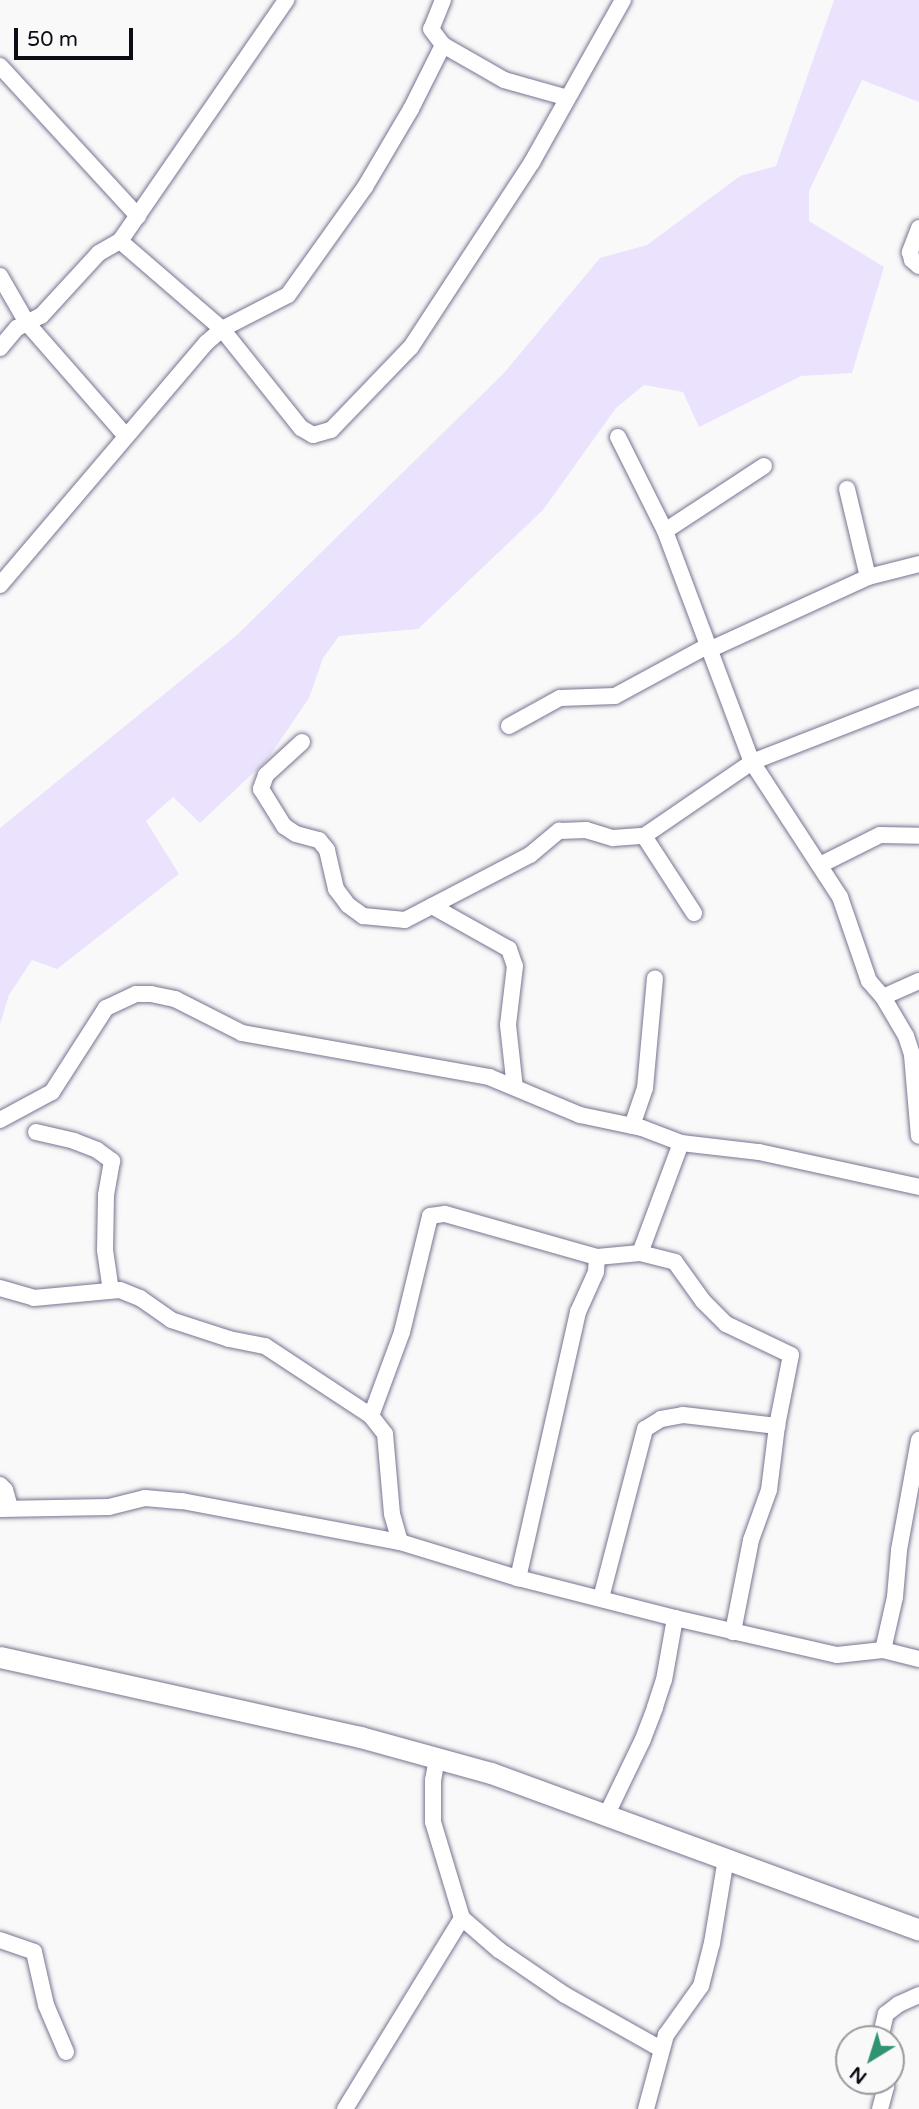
<!DOCTYPE html>
<style>
body{margin:0}
#map{position:relative;width:919px;height:2109px;overflow:hidden;background:#f9f9f9;font-family:"Varela Round",sans-serif}
div>[style]{position:absolute}
.green>*{inset:0;background:#ebe3fd}
.roads{filter:drop-shadow(0 0 2px #7c7290) drop-shadow(0 0 2px #7c7290)}
.minor>*{height:16px;margin:-8px;padding:0 8px;transform-origin:8px;border-radius:8px;background:#fff}
.tertiary>*{height:21px;margin:-10.5px;padding:0 10.5px;transform-origin:10.5px;border-radius:10.5px;background:#fff}
span{translate:-50% -50%;white-space:nowrap;text-align:center;line-height:1.15;-webkit-text-stroke:5px #f9f9f9;paint-order:stroke}
.north{position:absolute;left:835px;top:2025px;width:70px;height:70px;box-sizing:border-box;background:#f9f9f9;border:2px solid #9b9a9e;border-radius:50%;rotate:218deg;font-size:19px;font-weight:700;line-height:28px;text-align:center;color:#0f0b16}
.north::after{content:'';display:block;margin:auto;width:24px;height:32px;background:#2f9470;clip-path:polygon(50% 0,100% 100%,50% 72%,0 100%)}
.scale{position:absolute;left:14px;top:28px;width:119px;height:32px;box-sizing:border-box;border:4px solid #0f0b16;border-top:0;padding-left:9px;font-size:21px;line-height:24px;white-space:nowrap;color:#0f0b16;-webkit-text-stroke:5px #f9f9f9;paint-order:stroke}
</style>
<div id="map">
<div class="green">
<i style="clip-path:polygon(834px 0,919px 0,919px 102px,862px 80px,809px 191px,809px 221px,884px 267px,852px 373px,801px 376px,699px 427px,683px 392px,644px 385px,616px 408px,543px 510px,418px 629px,339px 636px,323px 658px,309px 698px,267px 760px,200px 823px,173px 797px,146px 821px,179px 874px,57px 969px,32px 960px,9px 995px,0 1024px,0 828px,238px 634px,503px 374px,600px 258px,647px 245px,740px 176px,776px 166px)"></i>
</div>
<div class="roads">
<div class="minor">
<i style="left:443px;top:0;width:31px;rotate:112deg"></i>
<i style="left:431px;top:29px;width:20px;rotate:53deg"></i>
<i style="left:443px;top:45px;width:70px;rotate:29.8deg"></i>
<i style="left:504px;top:80px;width:66px;rotate:15.7deg"></i>
<i style="left:0;top:66px;width:204px;rotate:47.4deg"></i>
<i style="left:919px;top:228px;width:26px;rotate:111deg"></i>
<i style="left:910px;top:252px;width:8px;rotate:76deg"></i>
<i style="left:912px;top:260px;width:9px;rotate:41deg"></i>
<i style="left:120px;top:241px;width:135px;rotate:40.8deg"></i>
<i style="left:222px;top:329px;width:127px;rotate:51.4deg"></i>
<i style="left:301px;top:428px;width:14px;rotate:30deg"></i>
<i style="left:313px;top:435px;width:19px;rotate:-16deg"></i>
<i style="left:331px;top:430px;width:115px;rotate:-46.1deg"></i>
<i style="left:411px;top:347px;width:221px;rotate:-56.8deg"></i>
<i style="left:532px;top:162px;width:186px;rotate:-60.7deg"></i>
<i style="left:0;top:276px;width:54px;rotate:60.1deg"></i>
<i style="left:27px;top:323px;width:149px;rotate:48.8deg"></i>
<i style="left:0;top:348px;width:26px;rotate:-50deg"></i>
<i style="left:17px;top:328px;width:27px;rotate:-27deg"></i>
<i style="left:41px;top:316px;width:86px;rotate:-47.4deg"></i>
<i style="left:99px;top:253px;width:24px;rotate:-30deg"></i>
<i style="left:120px;top:241px;width:293px;rotate:-55.4deg"></i>
<i style="left:618px;top:437px;width:105px;rotate:63.4deg"></i>
<i style="left:764px;top:466px;width:118px;rotate:146.7deg"></i>
<i style="left:665px;top:531px;width:247px;rotate:69.4deg"></i>
<i style="left:752px;top:762px;width:161px;rotate:56.9deg"></i>
<i style="left:840px;top:897px;width:89px;rotate:71deg"></i>
<i style="left:869px;top:981px;width:21px;rotate:49deg"></i>
<i style="left:883px;top:997px;width:45px;rotate:59.5deg"></i>
<i style="left:906px;top:1036px;width:20px;rotate:72deg"></i>
<i style="left:912px;top:1055px;width:81px;rotate:85.1deg"></i>
<i style="left:847px;top:489px;width:90px;rotate:76.6deg"></i>
<i style="left:0;top:585px;width:318px;rotate:-49.6deg"></i>
<i style="left:206px;top:343px;width:21px;rotate:-41deg"></i>
<i style="left:222px;top:329px;width:74px;rotate:-27.3deg"></i>
<i style="left:288px;top:295px;width:133px;rotate:-54.5deg"></i>
<i style="left:365px;top:187px;width:91px;rotate:-59.5deg"></i>
<i style="left:411px;top:109px;width:72px;rotate:-63.4deg"></i>
<i style="left:711px;top:649px;width:173px;rotate:-24.6deg"></i>
<i style="left:868px;top:577px;width:53px;rotate:-14.3deg"></i>
<i style="left:509px;top:726px;width:58px;rotate:-28.8deg"></i>
<i style="left:560px;top:698px;width:55px;rotate:-2.1deg"></i>
<i style="left:615px;top:696px;width:107px;rotate:-28.5deg"></i>
<i style="left:302px;top:742px;width:49px;rotate:137.5deg"></i>
<i style="left:266px;top:775px;width:15px;rotate:110deg"></i>
<i style="left:261px;top:789px;width:44px;rotate:58.1deg"></i>
<i style="left:284px;top:826px;width:14px;rotate:34deg"></i>
<i style="left:296px;top:834px;width:24px;rotate:15deg"></i>
<i style="left:319px;top:840px;width:13px;rotate:51deg"></i>
<i style="left:327px;top:850px;width:40px;rotate:77deg"></i>
<i style="left:336px;top:889px;width:20px;rotate:53deg"></i>
<i style="left:348px;top:905px;width:19px;rotate:36deg"></i>
<i style="left:363px;top:916px;width:42px;rotate:5.4deg"></i>
<i style="left:405px;top:920px;width:141px;rotate:-27.5deg"></i>
<i style="left:530px;top:855px;width:38px;rotate:-40deg"></i>
<i style="left:559px;top:831px;width:27px;rotate:-2deg"></i>
<i style="left:586px;top:830px;width:28px;rotate:17deg"></i>
<i style="left:613px;top:838px;width:31px;rotate:-4deg"></i>
<i style="left:644px;top:836px;width:131px;rotate:-34.4deg"></i>
<i style="left:752px;top:762px;width:179px;rotate:-21.3deg"></i>
<i style="left:644px;top:836px;width:92px;rotate:57deg"></i>
<i style="left:820px;top:865px;width:67px;rotate:-26.6deg"></i>
<i style="left:880px;top:835px;width:39px;rotate:1deg"></i>
<i style="left:432px;top:906px;width:88px;rotate:29.2deg"></i>
<i style="left:509px;top:949px;width:18px;rotate:71deg"></i>
<i style="left:515px;top:966px;width:59px;rotate:96.8deg"></i>
<i style="left:508px;top:1025px;width:63px;rotate:83.7deg"></i>
<i style="left:883px;top:997px;width:39px;rotate:-24deg"></i>
<i style="left:0;top:1120px;width:59px;rotate:-28.3deg"></i>
<i style="left:52px;top:1092px;width:100px;rotate:-57.3deg"></i>
<i style="left:106px;top:1008px;width:33px;rotate:-25deg"></i>
<i style="left:136px;top:994px;width:15px"></i>
<i style="left:151px;top:994px;width:25px;rotate:12deg"></i>
<i style="left:175px;top:999px;width:75px;rotate:26.9deg"></i>
<i style="left:242px;top:1033px;width:251px;rotate:10.1deg"></i>
<i style="left:489px;top:1077px;width:99px;rotate:22.7deg"></i>
<i style="left:580px;top:1115px;width:63px;rotate:11.8deg"></i>
<i style="left:642px;top:1128px;width:42px;rotate:21deg"></i>
<i style="left:681px;top:1143px;width:117px;rotate:110.4deg"></i>
<i style="left:640px;top:1253px;width:43px;rotate:174.7deg"></i>
<i style="left:597px;top:1257px;width:15px;rotate:94deg"></i>
<i style="left:596px;top:1272px;width:44px;rotate:114.2deg"></i>
<i style="left:578px;top:1312px;width:273px;rotate:102.7deg"></i>
<i style="left:632px;top:1126px;width:40px;rotate:-71.1deg"></i>
<i style="left:645px;top:1088px;width:110px;rotate:-84.8deg"></i>
<i style="left:36px;top:1132px;width:39px;rotate:13deg"></i>
<i style="left:74px;top:1141px;width:25px;rotate:21deg"></i>
<i style="left:97px;top:1150px;width:19px;rotate:36deg"></i>
<i style="left:112px;top:1161px;width:35px;rotate:100deg"></i>
<i style="left:106px;top:1195px;width:55px;rotate:91deg"></i>
<i style="left:105px;top:1250px;width:41px;rotate:81.7deg"></i>
<i style="left:681px;top:1143px;width:79px;rotate:6.6deg"></i>
<i style="left:759px;top:1152px;width:164px;rotate:12.3deg"></i>
<i style="left:640px;top:1253px;width:36px;rotate:14deg"></i>
<i style="left:675px;top:1262px;width:48px;rotate:54.3deg"></i>
<i style="left:703px;top:1301px;width:33px;rotate:45deg"></i>
<i style="left:726px;top:1324px;width:72px;rotate:25.5deg"></i>
<i style="left:791px;top:1355px;width:72px;rotate:101.2deg"></i>
<i style="left:777px;top:1426px;width:64px;rotate:97.1deg"></i>
<i style="left:769px;top:1490px;width:53px;rotate:109.8deg"></i>
<i style="left:751px;top:1540px;width:94px;rotate:101.1deg"></i>
<i style="left:0;top:1288px;width:35px;rotate:16deg"></i>
<i style="left:34px;top:1298px;width:86px;rotate:-5.3deg"></i>
<i style="left:120px;top:1290px;width:22px;rotate:22deg"></i>
<i style="left:140px;top:1298px;width:38px;rotate:35deg"></i>
<i style="left:171px;top:1320px;width:61px;rotate:18.1deg"></i>
<i style="left:229px;top:1339px;width:37px;rotate:11deg"></i>
<i style="left:265px;top:1346px;width:127px;rotate:33.4deg"></i>
<i style="left:371px;top:1416px;width:23px;rotate:52deg"></i>
<i style="left:385px;top:1434px;width:80px;rotate:85deg"></i>
<i style="left:392px;top:1514px;width:29px;rotate:74deg"></i>
<i style="left:371px;top:1416px;width:90px;rotate:-69.7deg"></i>
<i style="left:402px;top:1332px;width:119px;rotate:-76.4deg"></i>
<i style="left:430px;top:1216px;width:15px;rotate:-8deg"></i>
<i style="left:445px;top:1214px;width:158px;rotate:15.8deg"></i>
<i style="left:0;top:1485px;width:7px;rotate:45deg"></i>
<i style="left:5px;top:1490px;width:19px;rotate:74deg"></i>
<i style="left:0;top:1509px;width:109px;rotate:-1.1deg"></i>
<i style="left:109px;top:1507px;width:37px;rotate:-14deg"></i>
<i style="left:145px;top:1498px;width:37px;rotate:5deg"></i>
<i style="left:182px;top:1501px;width:222px;rotate:10.7deg"></i>
<i style="left:400px;top:1542px;width:123px;rotate:17deg"></i>
<i style="left:518px;top:1578px;width:162px;rotate:14.3deg"></i>
<i style="left:601px;top:1598px;width:175px;rotate:-75.4deg"></i>
<i style="left:645px;top:1429px;width:19px;rotate:-32deg"></i>
<i style="left:661px;top:1419px;width:22px;rotate:-10deg"></i>
<i style="left:683px;top:1415px;width:95px;rotate:6.7deg"></i>
<i style="left:883px;top:1650px;width:54px;rotate:-77.2deg"></i>
<i style="left:895px;top:1597px;width:47px;rotate:-85.1deg"></i>
<i style="left:899px;top:1550px;width:112px;rotate:-79.7deg"></i>
<i style="left:437px;top:1758px;width:22px;rotate:100deg"></i>
<i style="left:433px;top:1780px;width:42px;rotate:90deg"></i>
<i style="left:433px;top:1822px;width:100px;rotate:73.2deg"></i>
<i style="left:462px;top:1918px;width:49px;rotate:40.9deg"></i>
<i style="left:499px;top:1950px;width:80px;rotate:34.3deg"></i>
<i style="left:565px;top:1995px;width:110px;rotate:29.4deg"></i>
<i style="left:606px;top:1816px;width:85px;rotate:-64.3deg"></i>
<i style="left:643px;top:1739px;width:34px;rotate:-69deg"></i>
<i style="left:655px;top:1707px;width:28px;rotate:-72deg"></i>
<i style="left:664px;top:1680px;width:63px;rotate:-79.9deg"></i>
<i style="left:675px;top:1618px;width:166px;rotate:12.9deg"></i>
<i style="left:837px;top:1655px;width:46px;rotate:-6.2deg"></i>
<i style="left:883px;top:1650px;width:37px;rotate:14deg"></i>
<i style="left:0;top:1940px;width:36px;rotate:19deg"></i>
<i style="left:34px;top:1952px;width:54px;rotate:77.2deg"></i>
<i style="left:46px;top:2005px;width:51px;rotate:66.9deg"></i>
<i style="left:880px;top:2039px;width:26px;rotate:-77deg"></i>
<i style="left:886px;top:2014px;width:16px;rotate:-38deg"></i>
<i style="left:899px;top:2004px;width:22px;rotate:-24deg"></i>
<i style="left:345px;top:2109px;width:224px;rotate:-58.5deg"></i>
<i style="left:646px;top:2109px;width:77px;rotate:-74.9deg"></i>
<i style="left:666px;top:2035px;width:60px;rotate:-54.5deg"></i>
<i style="left:701px;top:1986px;width:44px;rotate:-75.7deg"></i>
<i style="left:712px;top:1943px;width:86px;rotate:-80.6deg"></i>
<i style="left:880px;top:2109px;width:24px;rotate:-75deg"></i>
<i style="left:886px;top:2086px;width:5px;rotate:-112deg"></i>
</div>
<div class="tertiary">
<i style="left:0;top:1657px;width:369px;rotate:12.5deg"></i>
<i style="left:360px;top:1737px;width:136px;rotate:15.4deg"></i>
<i style="left:491px;top:1773px;width:456px;rotate:20.1deg"></i>
</div>
</div>
<div class="north">N</div>
<div class="scale">50 m</div>
</div>
